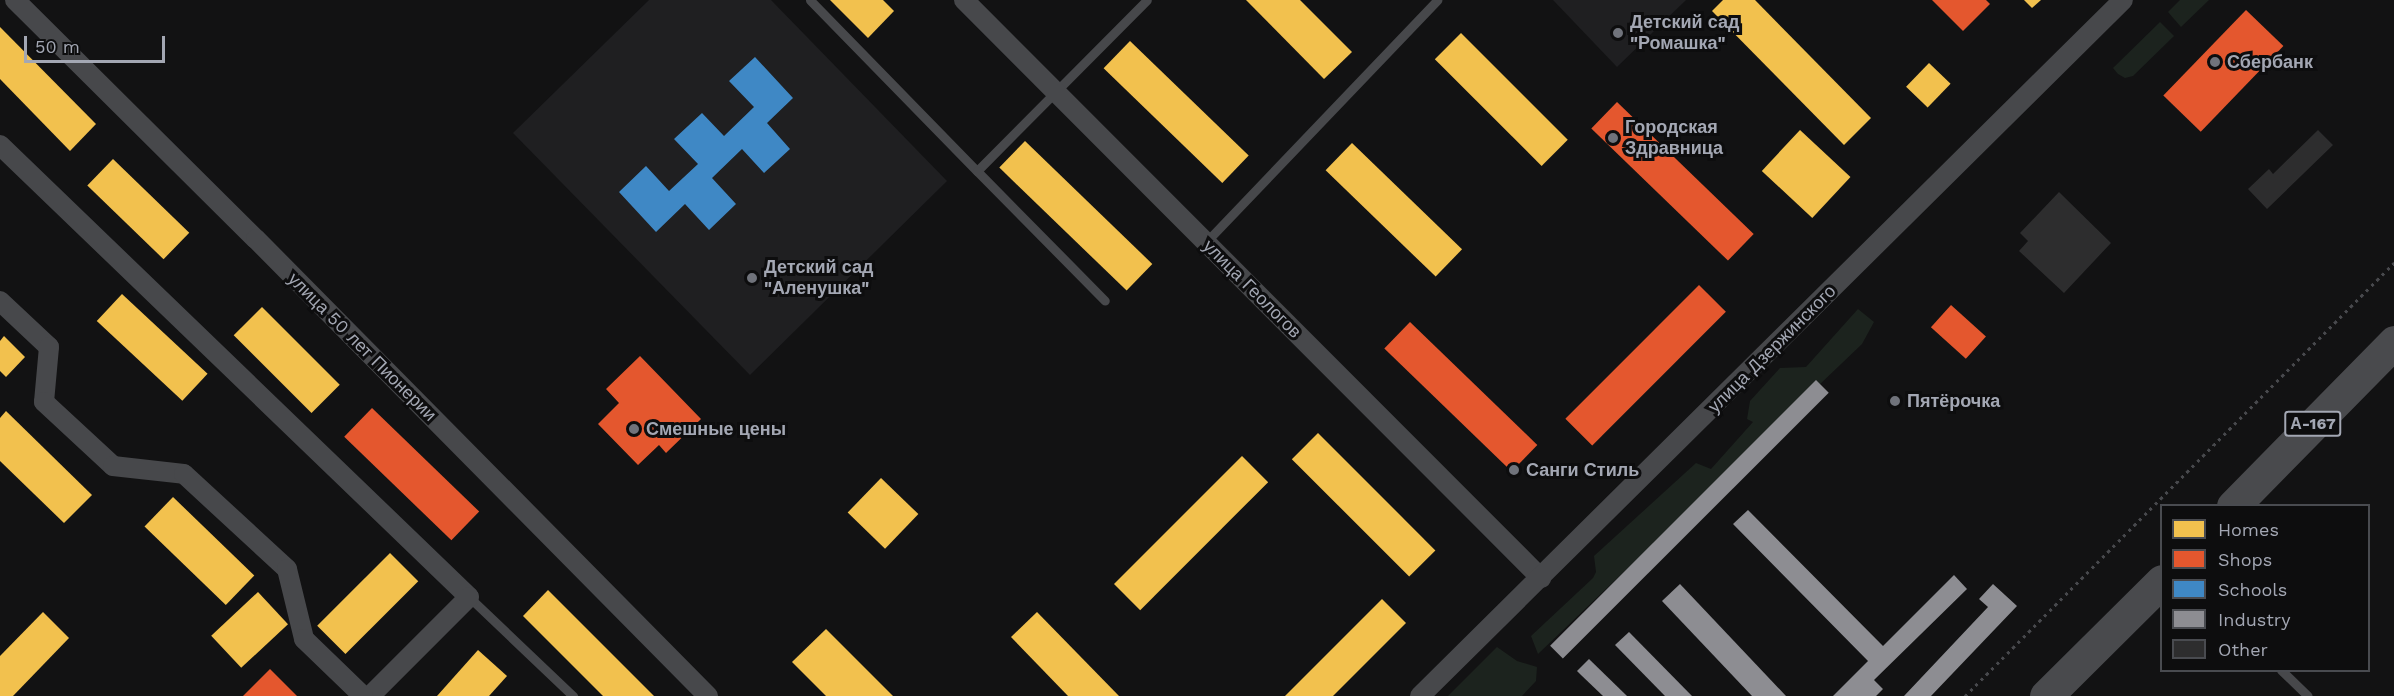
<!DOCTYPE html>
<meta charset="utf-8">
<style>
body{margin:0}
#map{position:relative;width:2394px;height:696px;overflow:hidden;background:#121213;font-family:"Work Sans",sans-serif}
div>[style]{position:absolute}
.built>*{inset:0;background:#1f1f21}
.green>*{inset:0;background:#1c231e}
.homes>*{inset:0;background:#f2c14e;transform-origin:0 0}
.shops>*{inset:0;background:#e4572e;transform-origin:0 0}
.schools>*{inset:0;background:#3f88c5}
.industry>*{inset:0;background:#8d8d92;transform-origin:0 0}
.building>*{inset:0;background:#2d2d2e}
.path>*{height:3px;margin-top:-1.5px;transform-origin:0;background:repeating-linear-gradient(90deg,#48494d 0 3px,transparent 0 7.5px)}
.service>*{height:9px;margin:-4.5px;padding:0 4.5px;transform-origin:4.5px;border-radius:4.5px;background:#47484b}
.minor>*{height:20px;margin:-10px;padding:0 10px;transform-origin:10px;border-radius:10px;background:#47484b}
.trunk>*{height:33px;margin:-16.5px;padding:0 16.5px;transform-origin:16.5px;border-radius:16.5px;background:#494a4d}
.dots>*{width:16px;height:16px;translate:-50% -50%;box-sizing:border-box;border:3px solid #0d0d0e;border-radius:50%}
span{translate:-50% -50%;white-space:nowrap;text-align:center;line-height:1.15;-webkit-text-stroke:6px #0d0d0e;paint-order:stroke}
.shield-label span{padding:2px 4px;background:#0d0d0e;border:2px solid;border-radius:4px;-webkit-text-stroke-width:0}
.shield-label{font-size:16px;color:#a3a7b3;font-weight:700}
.poi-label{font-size:18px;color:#a3a7b3;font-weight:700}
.left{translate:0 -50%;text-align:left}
.street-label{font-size:18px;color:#a3a7b3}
.legend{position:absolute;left:2160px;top:504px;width:210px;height:168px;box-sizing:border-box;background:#0d0d0e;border:2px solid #494b50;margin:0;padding:8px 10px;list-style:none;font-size:18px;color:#a3a7b3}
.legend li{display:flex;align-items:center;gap:12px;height:30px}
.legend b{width:30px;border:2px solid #494b50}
.scale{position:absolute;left:24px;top:36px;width:141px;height:27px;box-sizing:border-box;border:3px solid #a3a7b3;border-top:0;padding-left:8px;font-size:18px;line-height:21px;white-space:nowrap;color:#a3a7b3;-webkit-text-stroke:4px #0d0d0e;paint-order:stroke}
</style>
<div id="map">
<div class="built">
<i style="clip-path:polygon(649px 0,771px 0,947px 181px,750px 375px,513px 133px)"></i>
<i style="clip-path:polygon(1553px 0,1686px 0,1617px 67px)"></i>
</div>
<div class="green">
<i style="clip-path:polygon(2180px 0,2209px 0,2181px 27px,2168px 12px)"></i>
<i style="clip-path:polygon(2160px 22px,2174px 36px,2133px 76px,2125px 78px,2118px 74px,2113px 68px)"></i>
<i style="clip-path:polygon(1858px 309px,1874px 322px,1862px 344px,1538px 654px,1531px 636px,1593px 578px,1596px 572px,1594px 556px,1696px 463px,1711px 469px,1753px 422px,1747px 419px,1750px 401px,1780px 368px,1806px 367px)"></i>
<i style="clip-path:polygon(1497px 647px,1517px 661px,1537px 667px,1536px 681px,1522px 696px,1448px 696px)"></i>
</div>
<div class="homes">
<i style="clip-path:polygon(830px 0,883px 0,894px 11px,868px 38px)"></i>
<i style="clip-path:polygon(1246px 0,1300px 0,1352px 52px,1324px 79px)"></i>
<i style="clip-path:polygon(1723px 0,1755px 0,1871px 118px,1844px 145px,1712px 11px)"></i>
<i style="clip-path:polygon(2024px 0,2041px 0,2032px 8px)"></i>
<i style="clip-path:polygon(0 27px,96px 124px,70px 151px,0 79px)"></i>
<i style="left:1461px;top:33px;width:151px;height:37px;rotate:45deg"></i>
<i style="left:1130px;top:41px;width:165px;height:38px;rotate:44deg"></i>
<i style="left:1929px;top:63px;width:30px;height:33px;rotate:44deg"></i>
<i style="left:1800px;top:130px;width:69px;height:56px;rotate:43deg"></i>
<i style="left:1025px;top:141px;width:177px;height:37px;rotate:44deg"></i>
<i style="left:1352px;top:143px;width:153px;height:38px;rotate:44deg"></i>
<i style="left:113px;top:159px;width:106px;height:37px;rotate:44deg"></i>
<i style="left:122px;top:294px;width:117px;height:37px;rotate:43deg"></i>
<i style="left:262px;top:307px;width:110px;height:40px;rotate:45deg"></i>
<i style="clip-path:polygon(4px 336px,25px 357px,6px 377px,0 371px,0 341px)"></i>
<i style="clip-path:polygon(6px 411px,92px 495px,64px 523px,0 461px,0 418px)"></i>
<i style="left:1318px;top:433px;width:166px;height:37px;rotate:45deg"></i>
<i style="left:1242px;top:456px;width:37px;height:181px;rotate:45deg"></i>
<i style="left:881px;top:478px;width:52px;height:48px;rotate:44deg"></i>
<i style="left:173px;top:497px;width:113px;height:41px;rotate:44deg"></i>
<i style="left:390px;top:553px;width:40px;height:103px;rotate:45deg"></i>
<i style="clip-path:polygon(548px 590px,654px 696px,603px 696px,523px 616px)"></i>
<i style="left:258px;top:592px;width:44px;height:64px;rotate:47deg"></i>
<i style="clip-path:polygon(1382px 599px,1406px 623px,1333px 696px,1285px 696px)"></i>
<i style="clip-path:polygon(43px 612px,69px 638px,13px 696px,0 696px,0 656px)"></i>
<i style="clip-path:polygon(1037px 612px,1119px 696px,1068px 696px,1011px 637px)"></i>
<i style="clip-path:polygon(826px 629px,893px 696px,826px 696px,792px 662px)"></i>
<i style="clip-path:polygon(478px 650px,507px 676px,489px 696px,437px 696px)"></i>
</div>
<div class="shops">
<i style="clip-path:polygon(1932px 0,1986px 0,1990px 4px,1963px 31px)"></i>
<i style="left:2246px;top:10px;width:52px;height:119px;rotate:44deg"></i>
<i style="left:1617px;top:102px;width:190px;height:37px;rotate:44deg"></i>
<i style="left:1699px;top:285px;width:38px;height:189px;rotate:45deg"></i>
<i style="left:1951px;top:305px;width:47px;height:30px;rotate:42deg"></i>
<i style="left:1410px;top:322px;width:177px;height:37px;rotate:44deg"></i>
<i style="clip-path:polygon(640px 356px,701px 419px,666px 453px,659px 445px,638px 465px,598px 424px,619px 403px,606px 389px)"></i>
<i style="left:372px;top:408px;width:149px;height:40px;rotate:44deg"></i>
<i style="clip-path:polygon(270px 669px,297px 696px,243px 696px)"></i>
</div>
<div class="schools">
<i style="clip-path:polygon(755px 57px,793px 98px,767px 123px,790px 149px,764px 173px,742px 149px,712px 178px,736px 204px,709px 230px,685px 204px,656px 232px,619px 192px,646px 166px,669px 191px,698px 164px,674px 139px,702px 113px,724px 136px,754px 107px,729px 81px)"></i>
</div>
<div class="industry">
<i style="left:1816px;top:380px;width:18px;height:376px;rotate:45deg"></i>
<i style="clip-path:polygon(1748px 510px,1883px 646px,1954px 575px,1967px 589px,1874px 680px,1883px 689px,1876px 696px,1833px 696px,1868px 661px,1733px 524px)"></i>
<i style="clip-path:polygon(1680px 584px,1786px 696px,1752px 696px,1662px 601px)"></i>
<i style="clip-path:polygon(1993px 584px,2017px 606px,1931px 696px,1904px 696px,1988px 607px,1979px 599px)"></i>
<i style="clip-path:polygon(1629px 632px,1692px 696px,1665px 696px,1615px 645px)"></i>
<i style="clip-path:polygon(1589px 659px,1627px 696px,1603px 696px,1581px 675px,1577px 671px)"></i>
</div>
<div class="building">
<i style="clip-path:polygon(2318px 130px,2333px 145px,2267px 209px,2248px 189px,2269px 169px,2273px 174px)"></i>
<i style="clip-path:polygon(2059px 192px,2111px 243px,2064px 293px,2019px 251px,2028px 241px,2020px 233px)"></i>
</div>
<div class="path">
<i style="left:1965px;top:696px;width:610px;rotate:-45.27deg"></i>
</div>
<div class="service">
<i style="left:810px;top:0;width:239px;rotate:45.7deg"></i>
<i style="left:977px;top:171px;width:241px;rotate:-45.2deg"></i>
<i style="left:977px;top:171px;width:182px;rotate:45.4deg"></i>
<i style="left:1206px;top:242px;width:335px;rotate:-46.3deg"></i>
<i style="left:469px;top:597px;width:144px;rotate:43.6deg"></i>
<i style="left:2281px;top:670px;width:37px;rotate:44deg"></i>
</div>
<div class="minor">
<i style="left:15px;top:0;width:339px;rotate:44.8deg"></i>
<i style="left:256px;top:239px;width:643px;rotate:45.32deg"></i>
<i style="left:964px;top:0;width:817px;rotate:45.05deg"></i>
<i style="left:0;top:145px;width:651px;rotate:43.94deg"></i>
<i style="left:469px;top:597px;width:140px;rotate:135deg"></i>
<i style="left:0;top:301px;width:67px;rotate:43.2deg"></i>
<i style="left:49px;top:347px;width:55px;rotate:95.2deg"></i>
<i style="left:44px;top:402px;width:94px;rotate:42.8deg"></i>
<i style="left:113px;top:466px;width:71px;rotate:6.4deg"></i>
<i style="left:184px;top:474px;width:140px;rotate:42.7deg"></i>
<i style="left:287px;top:569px;width:72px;rotate:76.3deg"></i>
<i style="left:304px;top:639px;width:82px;rotate:44deg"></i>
<i style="left:1420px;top:696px;width:989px;rotate:-44.71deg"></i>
</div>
<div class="trunk">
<i style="left:2233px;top:506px;width:230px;rotate:-45.5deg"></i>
<i style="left:2046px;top:696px;width:163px;rotate:-44.8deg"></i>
</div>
<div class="dots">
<i style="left:1618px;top:33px;background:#70737b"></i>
<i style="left:2215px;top:62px;background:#70737b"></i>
<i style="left:1613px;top:138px;background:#70737b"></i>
<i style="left:752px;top:278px;background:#70737b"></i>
<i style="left:1895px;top:401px;background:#70737b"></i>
<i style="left:634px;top:429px;background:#70737b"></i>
<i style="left:1514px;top:470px;background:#70737b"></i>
</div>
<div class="shield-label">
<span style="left:2313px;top:424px">А-167</span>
</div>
<div class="poi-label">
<span class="left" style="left:1630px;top:33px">Детский сад<br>"Ромашка"</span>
<span class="left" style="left:2227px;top:62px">Сбербанк</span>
<span class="left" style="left:1625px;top:138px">Городская<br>Здравница</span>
<span class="left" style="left:764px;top:278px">Детский сад<br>"Аленушка"</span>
<span class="left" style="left:1907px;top:401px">Пятёрочка</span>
<span class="left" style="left:646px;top:429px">Смешные цены</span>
<span class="left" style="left:1526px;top:470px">Санги Стиль</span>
</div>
<div class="street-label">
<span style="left:1252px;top:289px;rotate:45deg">улица Геологов</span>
<span style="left:362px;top:347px;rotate:45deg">улица 50 лет Пионерии</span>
<span style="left:1772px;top:349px;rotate:-45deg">улица Дзержинского</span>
</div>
<ul class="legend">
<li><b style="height:16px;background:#f2c14e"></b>Homes</li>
<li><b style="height:16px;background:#e4572e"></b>Shops</li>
<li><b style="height:16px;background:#3f88c5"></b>Schools</li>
<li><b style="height:16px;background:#8d8d92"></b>Industry</li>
<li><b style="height:16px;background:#2d2d2e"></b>Other</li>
</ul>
<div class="scale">50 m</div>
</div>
